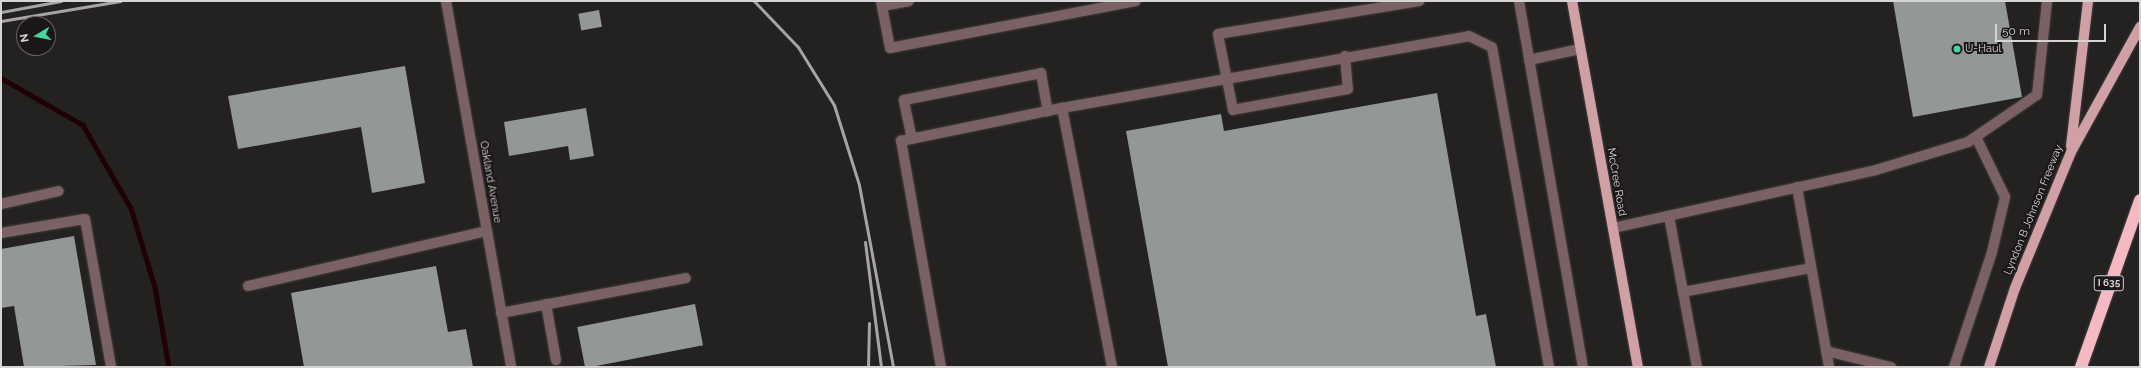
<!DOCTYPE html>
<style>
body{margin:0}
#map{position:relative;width:2141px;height:368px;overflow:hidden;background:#242121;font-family:Raleway,sans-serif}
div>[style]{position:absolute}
.stream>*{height:4.5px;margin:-2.25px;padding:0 2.25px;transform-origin:2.25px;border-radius:2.25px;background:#1f0005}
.building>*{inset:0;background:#939795;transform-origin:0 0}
.roads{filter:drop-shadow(0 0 1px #413e3e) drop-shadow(0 0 1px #413e3e)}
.minor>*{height:10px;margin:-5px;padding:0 5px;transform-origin:5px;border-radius:5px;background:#796164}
.major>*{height:10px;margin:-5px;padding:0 5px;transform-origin:5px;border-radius:5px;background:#d1a0a7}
.highway>*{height:12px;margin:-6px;padding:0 6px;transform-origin:6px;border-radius:6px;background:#f4b9c2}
.rail>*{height:3px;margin:-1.5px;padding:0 1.5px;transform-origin:1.5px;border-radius:1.5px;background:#a7a4a5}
.dots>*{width:11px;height:11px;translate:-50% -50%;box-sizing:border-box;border:2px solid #1b1718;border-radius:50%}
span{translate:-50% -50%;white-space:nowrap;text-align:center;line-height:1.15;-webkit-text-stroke:4px #1b1718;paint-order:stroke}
.shield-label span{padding:1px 3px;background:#1b1718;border:1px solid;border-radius:3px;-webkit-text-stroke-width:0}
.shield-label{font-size:10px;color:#d7d4d5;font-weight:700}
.poi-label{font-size:11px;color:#d7d4d5}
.left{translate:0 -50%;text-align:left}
.street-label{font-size:11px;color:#d7d4d5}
.frame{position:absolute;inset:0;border:2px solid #d7d4d5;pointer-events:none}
.north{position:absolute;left:16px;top:16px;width:40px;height:40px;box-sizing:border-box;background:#1b1718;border:1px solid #666364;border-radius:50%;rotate:260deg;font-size:11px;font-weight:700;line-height:16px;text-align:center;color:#d7d4d5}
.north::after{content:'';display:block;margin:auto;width:14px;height:18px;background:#48d49d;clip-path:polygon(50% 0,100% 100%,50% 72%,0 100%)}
.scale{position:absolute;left:1995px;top:24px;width:111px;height:18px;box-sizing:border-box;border:2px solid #d7d4d5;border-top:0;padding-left:5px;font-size:12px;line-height:14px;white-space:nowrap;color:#d7d4d5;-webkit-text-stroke:3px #1b1718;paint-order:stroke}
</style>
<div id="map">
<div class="stream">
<i style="left:1px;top:78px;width:95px;rotate:29.8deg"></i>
<i style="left:83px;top:125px;width:96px;rotate:60deg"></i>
<i style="left:131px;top:208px;width:83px;rotate:73.1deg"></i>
<i style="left:155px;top:287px;width:81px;rotate:80.1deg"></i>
</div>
<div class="building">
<i style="clip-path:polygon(1893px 1px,2005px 1px,2022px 97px,1913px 117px)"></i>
<i style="left:599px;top:10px;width:17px;height:21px;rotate:80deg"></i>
<i style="clip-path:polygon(405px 66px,425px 183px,372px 193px,361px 127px,238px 149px,228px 96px)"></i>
<i style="clip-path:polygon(1437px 93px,1476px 316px,1486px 314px,1496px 367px,1168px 367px,1126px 131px,1221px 114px,1224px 131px)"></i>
<i style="clip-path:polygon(586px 108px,594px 156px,570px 160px,568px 146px,509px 156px,504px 122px)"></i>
<i style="clip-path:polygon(74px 236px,96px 365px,24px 367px,14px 306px,1px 308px,1px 249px)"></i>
<i style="clip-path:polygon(436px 266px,448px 332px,466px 329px,473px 367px,304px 367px,291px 293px)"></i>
<i style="left:695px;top:304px;width:42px;height:120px;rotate:79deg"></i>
</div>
<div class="roads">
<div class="minor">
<i style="left:446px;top:1px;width:372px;rotate:79.9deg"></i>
<i style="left:881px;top:1px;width:48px;rotate:79.2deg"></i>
<i style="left:890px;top:48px;width:250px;rotate:-10.8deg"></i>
<i style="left:1519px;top:1px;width:372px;rotate:80.1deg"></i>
<i style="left:882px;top:6px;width:27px;rotate:-10deg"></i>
<i style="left:1345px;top:56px;width:33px;rotate:85deg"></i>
<i style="left:1348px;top:89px;width:117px;rotate:169.7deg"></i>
<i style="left:1233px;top:110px;width:77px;rotate:-101.2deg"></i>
<i style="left:1218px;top:34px;width:204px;rotate:-9.3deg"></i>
<i style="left:1529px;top:60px;width:52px;rotate:-12.2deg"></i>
<i style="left:912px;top:139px;width:40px;rotate:-102deg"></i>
<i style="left:904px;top:100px;width:140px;rotate:-11.1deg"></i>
<i style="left:1041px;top:73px;width:39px;rotate:80deg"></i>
<i style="left:1797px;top:187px;width:183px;rotate:79.9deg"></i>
<i style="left:1px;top:204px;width:59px;rotate:-12.6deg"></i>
<i style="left:1669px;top:216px;width:154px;rotate:79.5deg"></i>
<i style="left:1613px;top:228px;width:269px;rotate:-12.4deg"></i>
<i style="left:1876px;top:170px;width:96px;rotate:-16.9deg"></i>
<i style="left:1968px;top:142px;width:83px;rotate:-34.3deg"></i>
<i style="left:2037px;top:95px;width:95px;rotate:-83.9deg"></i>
<i style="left:1px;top:233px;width:85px;rotate:-9.5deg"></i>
<i style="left:85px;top:219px;width:150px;rotate:80deg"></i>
<i style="left:248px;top:286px;width:245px;rotate:-13deg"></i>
<i style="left:1683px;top:292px;width:130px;rotate:-10.6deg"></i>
<i style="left:546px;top:304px;width:57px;rotate:79.9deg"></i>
<i style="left:501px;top:313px;width:188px;rotate:-10.7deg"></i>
<i style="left:1826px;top:351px;width:67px;rotate:13.8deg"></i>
<i style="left:941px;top:367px;width:230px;rotate:-100deg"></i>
<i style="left:901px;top:141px;width:164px;rotate:-11.6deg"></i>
<i style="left:1112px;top:367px;width:264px;rotate:-100.9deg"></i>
<i style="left:1062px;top:108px;width:413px;rotate:-10deg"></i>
<i style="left:1469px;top:36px;width:25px;rotate:26deg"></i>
<i style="left:1492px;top:47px;width:325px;rotate:79.9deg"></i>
<i style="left:1954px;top:367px;width:121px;rotate:-71.7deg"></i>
<i style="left:1992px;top:252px;width:57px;rotate:-76.7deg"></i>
<i style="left:2005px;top:197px;width:67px;rotate:-115.8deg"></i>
</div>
<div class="major">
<i style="left:1572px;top:1px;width:372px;rotate:79.8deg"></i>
<i style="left:2071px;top:146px;width:146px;rotate:-83.3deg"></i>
<i style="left:1989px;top:367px;width:83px;rotate:-71.8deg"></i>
<i style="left:2015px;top:288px;width:147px;rotate:-67.6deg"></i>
<i style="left:2071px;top:152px;width:143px;rotate:-61.1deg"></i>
</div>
<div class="highway">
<i style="left:2081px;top:367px;width:177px;rotate:-70.5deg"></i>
</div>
</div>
<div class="rail">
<i style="left:754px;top:1px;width:64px;rotate:46.3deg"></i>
<i style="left:798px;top:47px;width:68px;rotate:58.2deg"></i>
<i style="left:834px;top:105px;width:84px;rotate:72.6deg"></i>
<i style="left:859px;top:185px;width:185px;rotate:79.4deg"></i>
<i style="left:1px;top:12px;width:61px;rotate:-10.4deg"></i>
<i style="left:1px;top:21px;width:121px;rotate:-9.5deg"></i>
<i style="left:865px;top:242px;width:126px;rotate:82.7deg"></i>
<i style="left:868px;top:367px;width:44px;rotate:-88.7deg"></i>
</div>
<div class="dots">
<i style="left:1957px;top:49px;background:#48d49d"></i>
</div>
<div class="shield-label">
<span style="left:2109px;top:283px">I 635</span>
</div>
<div class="poi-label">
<span class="left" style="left:1965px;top:49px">U-Haul</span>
</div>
<div class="street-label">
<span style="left:490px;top:182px;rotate:80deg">Oakland Avenue</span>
<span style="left:1616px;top:182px;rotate:80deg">McCree Road</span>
<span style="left:2034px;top:210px;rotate:-68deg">Lyndon B Johnson Freeway</span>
</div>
<div class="frame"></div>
<div class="north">N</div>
<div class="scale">50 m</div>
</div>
